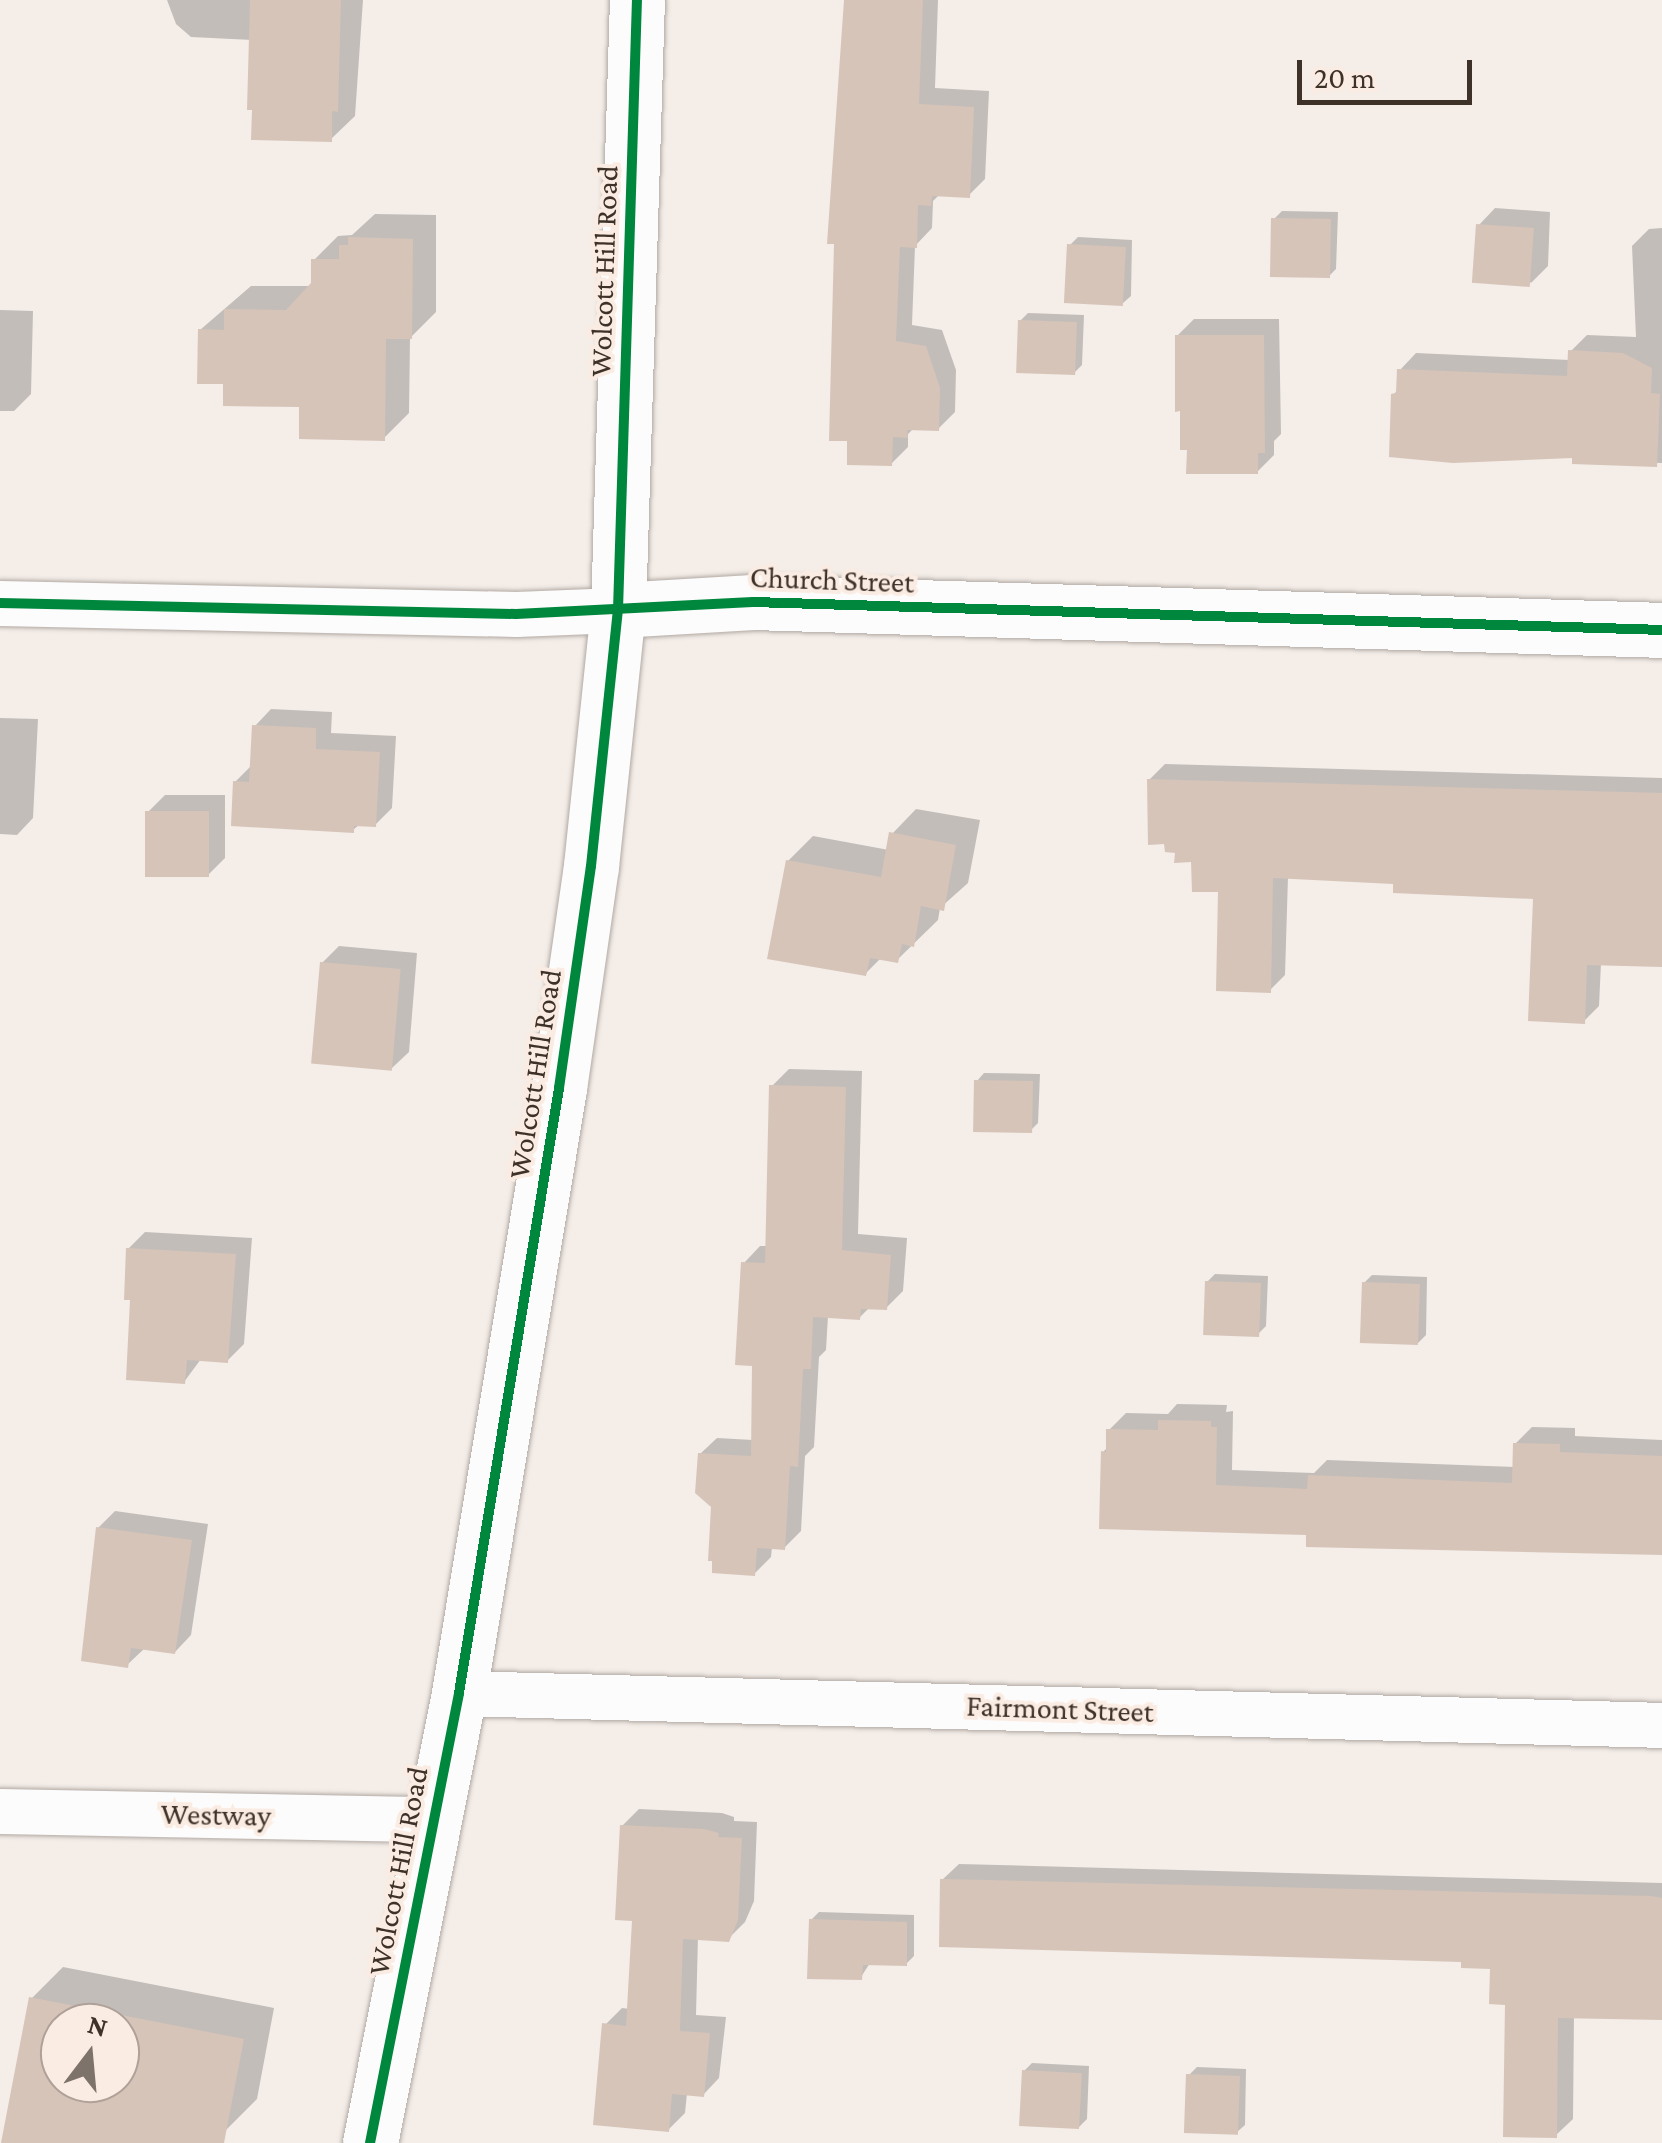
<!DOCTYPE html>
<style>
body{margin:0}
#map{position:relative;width:1662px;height:2143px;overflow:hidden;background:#f4ede8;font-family:"Crimson Pro",serif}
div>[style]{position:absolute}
.shadow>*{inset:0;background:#0003}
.building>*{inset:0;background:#d6c4b9;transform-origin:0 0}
.roads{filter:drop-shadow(0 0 2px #b1a9a3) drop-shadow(0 0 2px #b1a9a3)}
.street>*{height:45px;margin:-22.5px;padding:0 22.5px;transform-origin:22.5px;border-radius:22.5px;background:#fdfcfc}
.secondary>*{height:55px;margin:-27.5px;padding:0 27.5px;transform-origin:27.5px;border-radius:27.5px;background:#fdfcfc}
.cycleway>*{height:10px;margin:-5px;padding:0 5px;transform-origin:5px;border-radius:5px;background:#00873e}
span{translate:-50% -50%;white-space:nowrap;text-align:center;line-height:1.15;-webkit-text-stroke:8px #faece2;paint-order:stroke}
.street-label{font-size:30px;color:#3e3128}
.north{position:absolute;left:40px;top:2003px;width:100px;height:100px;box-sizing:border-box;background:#faece2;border:2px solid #afa198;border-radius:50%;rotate:16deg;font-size:28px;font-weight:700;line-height:40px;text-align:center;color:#3e3128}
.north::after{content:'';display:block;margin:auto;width:35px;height:45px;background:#7e736b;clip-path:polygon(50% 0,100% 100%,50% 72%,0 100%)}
.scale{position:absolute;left:1297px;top:60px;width:175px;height:45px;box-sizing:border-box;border:5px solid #3e3128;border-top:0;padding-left:12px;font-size:30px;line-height:35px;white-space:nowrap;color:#3e3128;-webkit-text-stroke:8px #faece2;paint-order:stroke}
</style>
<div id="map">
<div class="shadow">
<i style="clip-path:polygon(167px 0,363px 0,355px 116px,331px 139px,252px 40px,191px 37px,176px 24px)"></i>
<i style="clip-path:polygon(846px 0,938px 0,935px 88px,989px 91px,985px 179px,969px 195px,940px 194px,933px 201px,932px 228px,915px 246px,912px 325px,942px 330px,956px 370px,955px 412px,938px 429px,914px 428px,908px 434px,908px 447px,891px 464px,837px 242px,830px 242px)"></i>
<i style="clip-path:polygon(1495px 208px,1550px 212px,1548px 266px,1531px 283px,1479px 225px)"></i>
<i style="clip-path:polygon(1282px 211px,1338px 212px,1336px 269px,1328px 277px,1274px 219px)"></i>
<i style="clip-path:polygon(375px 214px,436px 215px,436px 312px,410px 338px,409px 413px,384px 438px,302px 405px,226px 382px,200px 330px,251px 286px,312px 286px,314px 260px,338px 236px,352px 235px)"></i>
<i style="clip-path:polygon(1662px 228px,1662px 463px,1575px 461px,1575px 455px,1393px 395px,1399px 389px,1400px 370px,1416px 353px,1570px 360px,1571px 351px,1587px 335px,1636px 337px,1632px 246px,1649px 229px)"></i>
<i style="clip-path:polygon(1078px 237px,1132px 240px,1131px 296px,1123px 303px,1070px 245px)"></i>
<i style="clip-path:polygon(0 310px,33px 311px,31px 394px,14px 411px,0 411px)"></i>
<i style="clip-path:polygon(1028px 313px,1084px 315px,1082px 365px,1074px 373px,1020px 321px)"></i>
<i style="clip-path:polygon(1194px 319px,1279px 319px,1281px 434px,1274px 441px,1274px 455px,1257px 472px,1177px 336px)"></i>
<i style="clip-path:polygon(271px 709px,332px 712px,331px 733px,396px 736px,392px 808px,375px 825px,360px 824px,353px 830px,235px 782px,252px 765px,255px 726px)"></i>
<i style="clip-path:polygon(0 718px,38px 719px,33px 818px,17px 835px,0 834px)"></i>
<i style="clip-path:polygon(1165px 764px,1662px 778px,1662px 964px,1601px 963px,1599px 1006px,1584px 1021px,1536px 897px,1396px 881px,1288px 877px,1285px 975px,1270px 990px,1221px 890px,1194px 860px,1178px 850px,1149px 780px)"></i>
<i style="clip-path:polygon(165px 795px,225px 795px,225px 858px,208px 875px,148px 812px)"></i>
<i style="clip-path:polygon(916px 809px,980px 820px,968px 883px,940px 908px,938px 920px,897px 960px,882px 957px,865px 974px,788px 861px,813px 836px,889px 850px,892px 834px)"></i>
<i style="clip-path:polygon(339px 946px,417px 953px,409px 1052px,392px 1068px,322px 963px)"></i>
<i style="clip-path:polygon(789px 1069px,862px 1071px,858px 1234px,907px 1238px,903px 1291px,886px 1308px,870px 1307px,860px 1317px,828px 1316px,826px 1350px,819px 1357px,814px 1447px,805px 1456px,801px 1531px,784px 1548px,772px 1547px,771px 1557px,754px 1574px,714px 1506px,700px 1454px,717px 1438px,753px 1440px,755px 1363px,744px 1263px,760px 1246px,768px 1246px,772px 1086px)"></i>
<i style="clip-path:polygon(984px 1073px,1040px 1074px,1038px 1123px,1030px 1131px,977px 1081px)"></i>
<i style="clip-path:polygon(145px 1232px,252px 1238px,244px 1344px,227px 1361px,201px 1359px,184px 1382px,128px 1249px)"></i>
<i style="clip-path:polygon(1215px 1274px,1268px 1276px,1266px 1326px,1258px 1334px,1207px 1282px)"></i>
<i style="clip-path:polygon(1372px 1275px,1427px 1277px,1426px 1335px,1418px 1343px,1364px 1283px)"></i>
<i style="clip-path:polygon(1177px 1404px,1227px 1405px,1226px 1412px,1233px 1411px,1232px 1470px,1314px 1473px,1327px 1460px,1515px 1467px,1515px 1444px,1532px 1427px,1575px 1428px,1575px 1436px,1662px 1440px,1662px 1554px,1309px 1532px,1103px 1452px,1108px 1447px,1109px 1430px,1126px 1413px,1168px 1414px)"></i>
<i style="clip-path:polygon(115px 1511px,208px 1524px,191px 1635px,175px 1652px,145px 1648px,127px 1665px,98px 1528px)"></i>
<i style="clip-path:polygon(639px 1809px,722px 1813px,734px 1817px,734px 1821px,757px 1822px,754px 1901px,745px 1922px,728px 1939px,698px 1937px,696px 2015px,726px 2017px,719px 2078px,703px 2095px,687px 2093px,685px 2113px,668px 2130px,605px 2025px,622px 2008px,630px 2009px,635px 1918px,622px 1826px)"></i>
<i style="clip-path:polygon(959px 1864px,1662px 1883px,1662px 2017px,1574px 2015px,1573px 2119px,1556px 2135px,1493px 1967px,942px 1880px)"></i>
<i style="clip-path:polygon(819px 1912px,914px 1915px,914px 1956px,906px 1964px,870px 1963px,861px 1977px,811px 1920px)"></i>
<i style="clip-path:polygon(evenodd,63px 1967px,274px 2008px,257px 2099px,225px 2131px,164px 2143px,4px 2143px,32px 1998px,63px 1967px,60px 2023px,120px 2023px,120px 2083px,60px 2083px,60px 2023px)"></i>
<i style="clip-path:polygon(1032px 2063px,1089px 2066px,1087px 2119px,1079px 2127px,1024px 2071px)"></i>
<i style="clip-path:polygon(1197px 2067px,1246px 2069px,1245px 2125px,1237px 2132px,1189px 2075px)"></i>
</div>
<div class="building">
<i style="clip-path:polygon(250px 0,341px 0,338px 112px,332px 111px,332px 142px,251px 140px,252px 110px,247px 110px)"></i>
<i style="clip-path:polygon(844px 0,923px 0,919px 104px,974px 107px,970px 198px,932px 196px,931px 206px,918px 205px,917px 248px,900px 247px,896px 341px,926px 346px,940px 388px,939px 431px,907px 430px,908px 438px,893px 437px,892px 466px,847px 465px,847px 441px,829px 441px,834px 244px,827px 244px)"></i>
<i style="left:1271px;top:218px;width:60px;height:59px;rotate:1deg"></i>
<i style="left:1476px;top:224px;width:58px;height:59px;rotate:4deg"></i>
<i style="clip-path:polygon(348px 237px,413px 239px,412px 339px,386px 339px,385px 441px,299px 439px,299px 407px,223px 406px,223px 384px,197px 384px,198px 329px,224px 330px,224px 309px,286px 310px,311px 283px,311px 259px,339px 259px,339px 245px,348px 245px)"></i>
<i style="left:1067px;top:244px;width:59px;height:59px;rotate:3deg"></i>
<i style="left:1018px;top:320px;width:59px;height:53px;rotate:2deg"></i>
<i style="clip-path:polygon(1175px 335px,1264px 335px,1265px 453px,1258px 453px,1258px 474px,1186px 474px,1187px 450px,1180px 450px,1180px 411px,1175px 412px)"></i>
<i style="clip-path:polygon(1568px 350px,1623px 353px,1652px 368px,1651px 393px,1660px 394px,1657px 467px,1572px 464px,1572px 458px,1453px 463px,1389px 457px,1391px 394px,1396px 393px,1397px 369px,1567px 376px)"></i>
<i style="clip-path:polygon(252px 725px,316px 728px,316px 749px,380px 752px,376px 827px,354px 826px,354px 833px,231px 826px,233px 781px,249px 782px)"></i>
<i style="clip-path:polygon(1147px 779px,1662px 793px,1662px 967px,1587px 965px,1585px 1024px,1528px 1021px,1533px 899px,1393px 893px,1393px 884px,1273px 878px,1271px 993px,1216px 991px,1218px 892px,1192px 892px,1191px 862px,1174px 863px,1175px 853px,1165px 852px,1164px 844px,1148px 845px)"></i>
<i style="left:145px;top:811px;width:64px;height:66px"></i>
<i style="clip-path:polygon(889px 832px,956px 845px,944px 911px,921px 906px,914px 947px,902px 944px,898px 963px,870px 958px,866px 976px,767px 959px,786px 860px,881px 877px)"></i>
<i style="left:320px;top:962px;width:81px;height:102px;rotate:5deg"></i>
<i style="left:974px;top:1080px;width:59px;height:52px;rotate:1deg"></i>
<i style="clip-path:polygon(769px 1085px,846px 1087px,842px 1250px,891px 1255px,887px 1310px,861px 1309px,860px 1320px,813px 1317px,811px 1369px,803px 1369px,798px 1467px,790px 1466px,785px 1550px,757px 1548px,755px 1576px,712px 1573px,712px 1561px,708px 1561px,711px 1507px,695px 1493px,698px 1453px,751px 1456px,752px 1366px,735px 1365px,741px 1262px,765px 1263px)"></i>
<i style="clip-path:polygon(126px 1248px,236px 1254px,228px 1363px,187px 1360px,185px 1384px,126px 1380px,130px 1300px,124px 1300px)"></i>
<i style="left:1205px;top:1281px;width:56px;height:54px;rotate:2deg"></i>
<i style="left:1362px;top:1282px;width:58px;height:61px;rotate:2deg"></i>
<i style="clip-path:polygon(1158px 1420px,1211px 1421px,1211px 1427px,1217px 1427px,1216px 1485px,1307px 1489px,1308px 1475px,1512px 1483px,1513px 1443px,1560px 1444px,1560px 1452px,1662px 1456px,1662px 1555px,1306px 1547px,1306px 1535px,1099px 1529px,1101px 1451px,1106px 1452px,1106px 1429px,1158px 1430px)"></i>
<i style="clip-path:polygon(96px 1527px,192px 1540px,175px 1654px,131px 1648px,128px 1668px,81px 1661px)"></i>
<i style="clip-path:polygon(620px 1825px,704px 1829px,719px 1833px,718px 1837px,742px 1838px,738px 1920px,729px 1942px,683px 1939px,680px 2031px,710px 2033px,704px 2097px,672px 2094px,669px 2132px,593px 2125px,602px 2023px,626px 2026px,632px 1921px,615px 1920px)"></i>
<i style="clip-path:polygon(940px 1879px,1651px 1896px,1662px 1898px,1662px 2020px,1558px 2018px,1557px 2138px,1503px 2137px,1505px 2005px,1489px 2004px,1490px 1969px,1461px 1968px,1461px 1962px,939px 1947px)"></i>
<i style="clip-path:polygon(809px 1919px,907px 1922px,907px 1966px,863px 1965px,862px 1980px,807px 1979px)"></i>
<i style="clip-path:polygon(evenodd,29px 1997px,244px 2039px,224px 2143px,1px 2143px,29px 1997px,60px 2023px,120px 2023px,120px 2083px,60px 2083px,60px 2023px)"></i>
<i style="left:1022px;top:2070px;width:60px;height:56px;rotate:3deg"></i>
<i style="left:1186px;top:2074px;width:54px;height:59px;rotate:2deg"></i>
</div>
<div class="roads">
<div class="street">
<i style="left:0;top:603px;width:516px;rotate:1.22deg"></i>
<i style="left:516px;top:614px;width:102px;rotate:-2.2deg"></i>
<i style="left:459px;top:1693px;width:1203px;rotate:1.52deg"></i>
<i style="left:0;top:1811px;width:433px;rotate:1.1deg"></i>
</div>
<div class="secondary">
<i style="left:618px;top:610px;width:135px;rotate:-3.4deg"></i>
<i style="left:753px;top:602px;width:909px;rotate:1.76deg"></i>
<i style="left:370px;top:2143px;width:459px;rotate:-78.8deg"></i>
<i style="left:459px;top:1693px;width:613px;rotate:-80.61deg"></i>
<i style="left:559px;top:1088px;width:224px;rotate:-81.8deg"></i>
<i style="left:591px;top:866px;width:257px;rotate:-84deg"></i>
<i style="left:618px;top:610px;width:610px;rotate:-88.22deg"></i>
</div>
</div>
<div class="cycleway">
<i style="left:0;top:603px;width:516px;rotate:1.22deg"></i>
<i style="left:516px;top:614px;width:237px;rotate:-2.9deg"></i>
<i style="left:753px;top:602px;width:909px;rotate:1.76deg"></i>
<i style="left:370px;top:2143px;width:459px;rotate:-78.8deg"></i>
<i style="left:459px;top:1693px;width:613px;rotate:-80.61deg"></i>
<i style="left:559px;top:1088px;width:224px;rotate:-81.8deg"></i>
<i style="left:591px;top:866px;width:257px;rotate:-84deg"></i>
<i style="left:618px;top:610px;width:610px;rotate:-88.22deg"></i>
</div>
<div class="street-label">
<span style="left:604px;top:271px;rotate:-88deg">Wolcott Hill Road</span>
<span style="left:832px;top:580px;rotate:2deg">Church Street</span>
<span style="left:535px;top:1074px;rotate:-81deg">Wolcott Hill Road</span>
<span style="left:1060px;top:1709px;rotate:2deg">Fairmont Street</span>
<span style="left:216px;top:1815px;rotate:1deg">Westway</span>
<span style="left:398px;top:1871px;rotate:-79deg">Wolcott Hill Road</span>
</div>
<div class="north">N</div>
<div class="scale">20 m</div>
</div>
